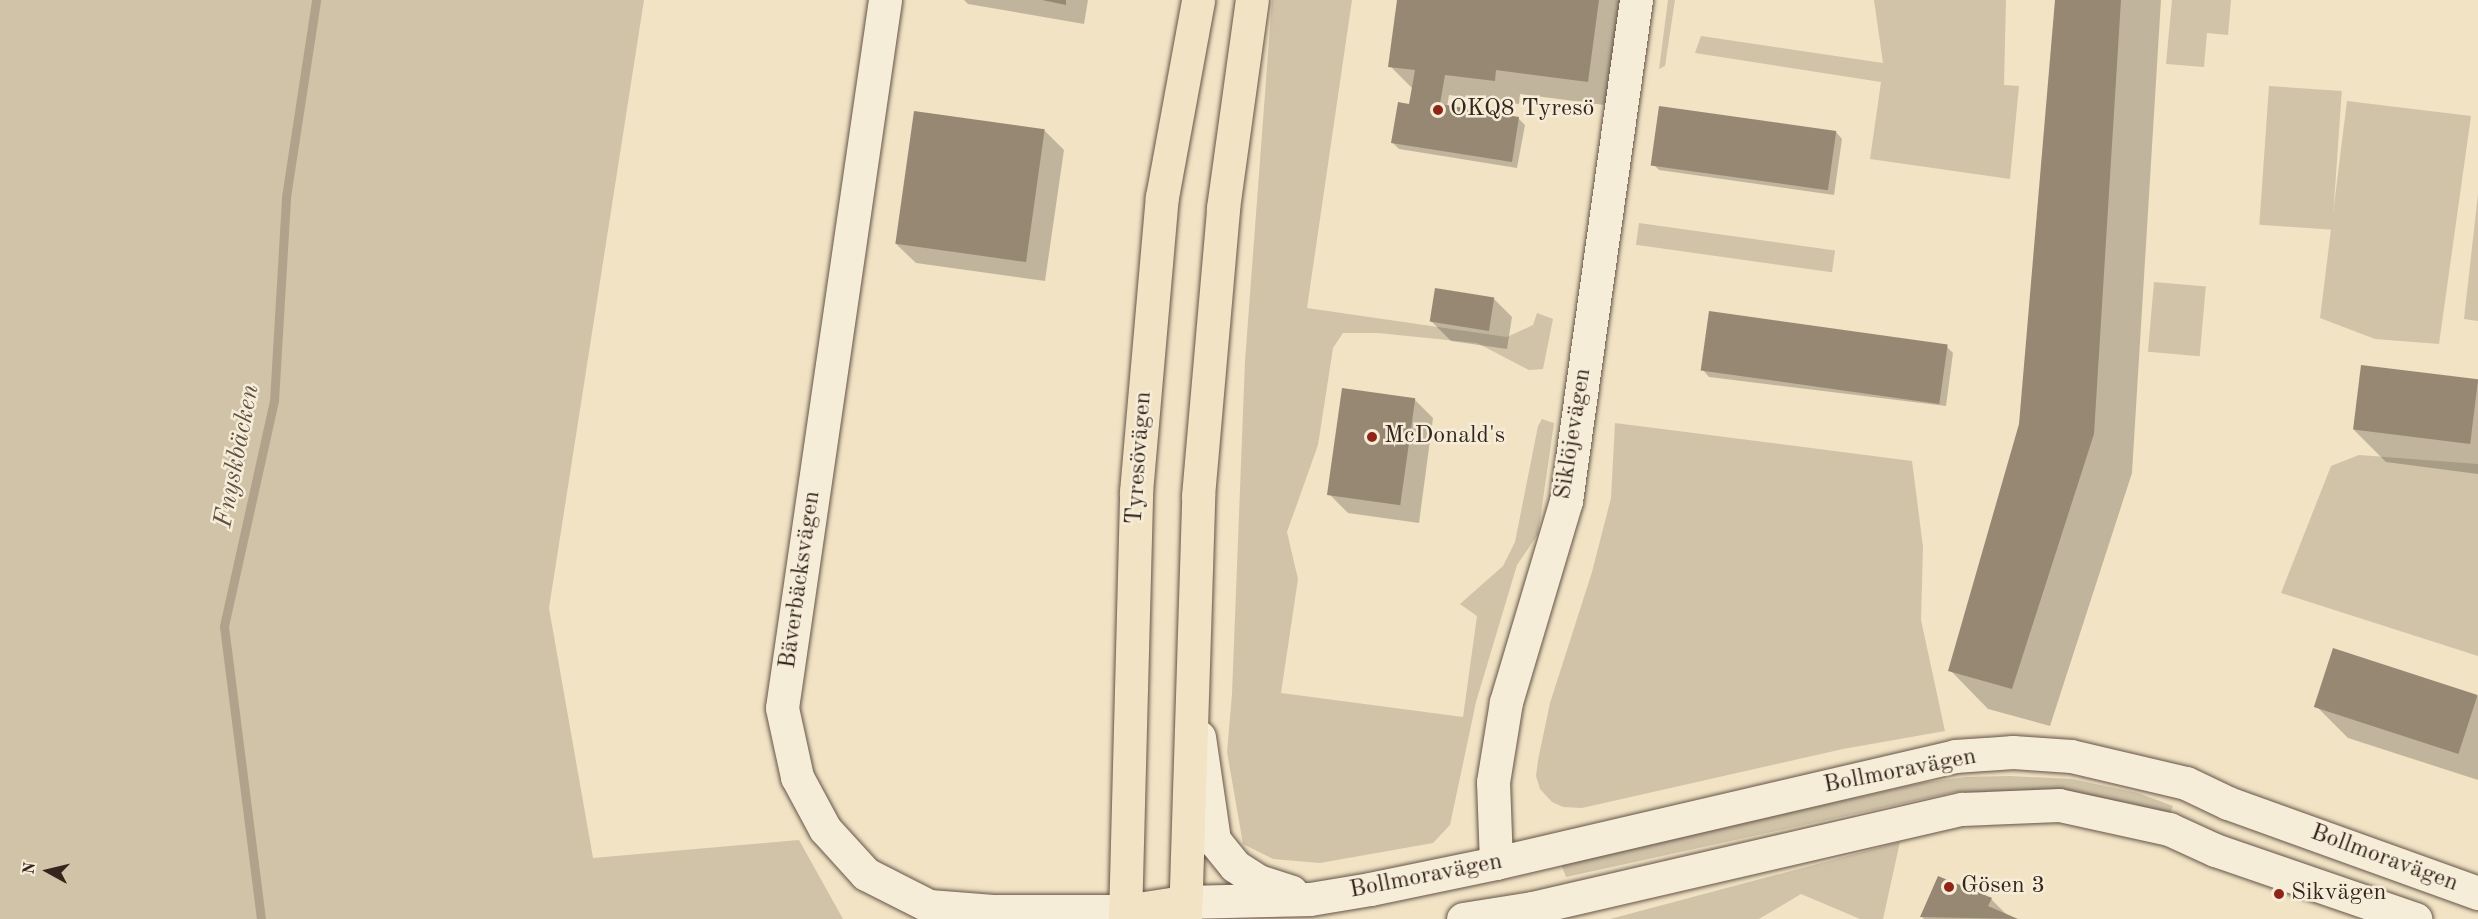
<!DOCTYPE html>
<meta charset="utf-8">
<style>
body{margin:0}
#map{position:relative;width:2478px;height:919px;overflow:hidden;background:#f1e3c4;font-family:"Old Standard TT",serif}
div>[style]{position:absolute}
.green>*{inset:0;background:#d1c3a8;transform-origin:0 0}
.shadow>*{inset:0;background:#0003}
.stream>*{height:9px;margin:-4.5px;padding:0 4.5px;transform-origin:4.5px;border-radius:4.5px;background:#b1a28c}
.building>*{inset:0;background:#978874;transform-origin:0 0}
.roads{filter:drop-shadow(0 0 2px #655448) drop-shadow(0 0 2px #655448)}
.minor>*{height:33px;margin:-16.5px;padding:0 16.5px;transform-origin:16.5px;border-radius:16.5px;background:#f6edd9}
.major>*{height:33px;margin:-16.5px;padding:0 16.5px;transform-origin:16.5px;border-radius:16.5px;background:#f1e3c4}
.dots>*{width:16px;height:16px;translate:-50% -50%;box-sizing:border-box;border:3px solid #f6edd9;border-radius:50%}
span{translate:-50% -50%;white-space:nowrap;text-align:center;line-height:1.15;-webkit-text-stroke:5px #f6edd9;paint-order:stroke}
.poi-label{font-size:24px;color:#36251e}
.left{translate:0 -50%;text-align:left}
.street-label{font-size:24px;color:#36251e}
.water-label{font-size:26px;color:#615144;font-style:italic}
.north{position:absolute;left:18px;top:841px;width:60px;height:60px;-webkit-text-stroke:4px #f6edd9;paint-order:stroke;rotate:278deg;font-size:16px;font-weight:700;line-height:24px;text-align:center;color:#36251e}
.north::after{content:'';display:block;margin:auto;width:21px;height:27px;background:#36251e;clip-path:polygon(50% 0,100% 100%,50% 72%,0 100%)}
</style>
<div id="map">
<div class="green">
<i style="clip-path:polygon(0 0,644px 0,549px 608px,593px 858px,799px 840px,843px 919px,0 919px)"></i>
<i style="clip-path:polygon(1272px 0,1352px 0,1307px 308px,1507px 337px,1533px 325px,1537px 313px,1553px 319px,1543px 369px,1529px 370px,1477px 343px,1378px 333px,1343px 333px,1333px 348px,1318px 445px,1287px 532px,1298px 579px,1281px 693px,1463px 717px,1477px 616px,1460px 604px,1503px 566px,1515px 542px,1538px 426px,1542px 419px,1554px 423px,1538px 534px,1517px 565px,1476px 702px,1450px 825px,1433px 843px,1320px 863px,1273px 859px,1243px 844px,1227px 752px,1232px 694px,1245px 361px)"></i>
<i style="clip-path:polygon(1668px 0,1675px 0,1665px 66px,1659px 69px)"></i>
<i style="clip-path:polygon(1874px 0,2006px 0,2004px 85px,2019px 86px,2010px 179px,1870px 159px,1881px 82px,1695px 53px,1701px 36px,1883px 63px)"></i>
<i style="clip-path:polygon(2172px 0,2231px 0,2228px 35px,2207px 33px,2204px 67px,2166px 64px)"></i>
<i style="left:2269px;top:86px;width:73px;height:139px;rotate:4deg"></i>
<i style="clip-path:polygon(2347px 101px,2471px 116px,2439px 344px,2375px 339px,2320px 318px)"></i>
<i style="clip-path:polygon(2478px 194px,2478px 321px,2464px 319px)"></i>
<i style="left:1639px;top:223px;width:198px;height:22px;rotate:8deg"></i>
<i style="left:2154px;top:282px;width:52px;height:70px;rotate:5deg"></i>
<i style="clip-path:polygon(1615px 423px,1912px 461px,1923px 547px,1921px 620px,1945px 731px,1843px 749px,1582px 808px,1563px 807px,1552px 802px,1540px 789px,1536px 776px,1538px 760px,1550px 703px,1592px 572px,1611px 498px)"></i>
<i style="clip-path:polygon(2359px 455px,2478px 464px,2478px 656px,2281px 593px,2331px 466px)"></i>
<i style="clip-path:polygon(2009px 776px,2072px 779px,2138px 793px,2173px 806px,2169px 816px,2134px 804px,2062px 792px,1955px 792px,1566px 877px,1561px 864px,1921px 783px,1966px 777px)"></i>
<i style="clip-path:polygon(1900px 842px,1883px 919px,1860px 919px,1801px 894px,1759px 919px,1610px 919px)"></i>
</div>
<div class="shadow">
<i style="clip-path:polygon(964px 0,1088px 0,1084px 24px,968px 4px)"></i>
<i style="clip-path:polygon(1399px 0,1626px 0,1612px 106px,1520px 94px,1519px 104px,1449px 95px,1447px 107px,1518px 118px,1525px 125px,1517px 168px,1399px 149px,1393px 143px,1410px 106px,1413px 89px,1390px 66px)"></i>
<i style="clip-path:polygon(2057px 0,2161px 0,2132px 473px,2050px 726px,1988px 709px,1950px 670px,2020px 424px)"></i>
<i style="clip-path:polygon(1045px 131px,1064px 150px,1045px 281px,916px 263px,896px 244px)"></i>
<i style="clip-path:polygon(1836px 132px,1842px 139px,1834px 195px,1659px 170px,1653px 164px)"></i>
<i style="clip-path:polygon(1493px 298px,1512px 317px,1507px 349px,1451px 341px,1431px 321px)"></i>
<i style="clip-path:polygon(1947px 347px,1953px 353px,1946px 406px,1709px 377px,1703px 370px)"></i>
<i style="clip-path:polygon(2478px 382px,2478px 474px,2386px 462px,2354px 430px)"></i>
<i style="clip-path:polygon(1414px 399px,1433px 418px,1419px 523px,1348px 513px,1329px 494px)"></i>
<i style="clip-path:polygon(2478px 696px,2478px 780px,2348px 738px,2316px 706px)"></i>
<i style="clip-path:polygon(1991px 899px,2008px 916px,2014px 919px,1924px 919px,1922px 917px)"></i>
</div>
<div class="stream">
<i style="left:261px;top:919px;width:295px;rotate:-97.2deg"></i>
<i style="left:224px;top:626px;width:230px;rotate:-77.5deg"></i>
<i style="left:274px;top:401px;width:204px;rotate:-86.6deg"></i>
<i style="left:286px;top:197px;width:199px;rotate:-81.3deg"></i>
</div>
<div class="building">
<i style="clip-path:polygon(1042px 0,1066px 0,1066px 5px)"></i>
<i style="clip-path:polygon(1397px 0,1599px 0,1588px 82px,1496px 70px,1495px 81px,1445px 75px,1440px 104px,1519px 117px,1512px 162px,1391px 143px,1398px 102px,1409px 104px,1415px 70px,1388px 67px)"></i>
<i style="clip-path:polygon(2055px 0,2121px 0,2094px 434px,2012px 689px,1948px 671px,2019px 424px)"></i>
<i style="left:1659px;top:106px;width:179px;height:60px;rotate:8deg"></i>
<i style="left:914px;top:111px;width:132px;height:134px;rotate:8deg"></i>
<i style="left:1435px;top:288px;width:60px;height:34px;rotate:9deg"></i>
<i style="left:1709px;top:311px;width:241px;height:60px;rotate:8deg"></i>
<i style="left:2361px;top:365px;width:118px;height:65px;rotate:7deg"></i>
<i style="left:1342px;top:388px;width:74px;height:108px;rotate:8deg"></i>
<i style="left:2333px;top:648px;width:152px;height:62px;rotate:18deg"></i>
<i style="clip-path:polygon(1938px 876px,1992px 898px,1988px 906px,2018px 919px,1920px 917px)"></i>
</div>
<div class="roads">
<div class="minor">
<i style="left:885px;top:0;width:715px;rotate:98.28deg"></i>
<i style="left:782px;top:708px;width:71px;rotate:77.7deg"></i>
<i style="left:797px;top:777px;width:59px;rotate:61.7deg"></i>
<i style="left:825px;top:829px;width:61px;rotate:47.7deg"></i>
<i style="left:866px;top:874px;width:71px;rotate:26.9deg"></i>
<i style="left:929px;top:906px;width:64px;rotate:4.5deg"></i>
<i style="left:993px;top:911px;width:132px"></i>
<i style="left:1199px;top:737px;width:104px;rotate:81.7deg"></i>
<i style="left:1214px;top:840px;width:33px;rotate:51deg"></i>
<i style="left:1235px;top:866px;width:27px;rotate:33deg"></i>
<i style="left:1258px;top:881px;width:35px;rotate:18deg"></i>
<i style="left:1496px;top:863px;width:81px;rotate:-92.1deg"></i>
<i style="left:1493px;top:782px;width:81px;rotate:-80.8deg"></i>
<i style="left:1506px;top:702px;width:210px;rotate:-73.4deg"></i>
<i style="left:1566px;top:501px;width:506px;rotate:-82.05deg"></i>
<i style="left:1184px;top:902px;width:126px;rotate:-1.4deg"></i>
<i style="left:1310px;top:899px;width:61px;rotate:-9.5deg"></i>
<i style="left:1370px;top:889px;width:129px;rotate:-11.7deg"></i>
<i style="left:1496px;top:863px;width:471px;rotate:-13.1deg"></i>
<i style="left:1955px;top:756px;width:58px;rotate:-3.9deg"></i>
<i style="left:2013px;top:752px;width:58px;rotate:3.9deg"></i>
<i style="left:2071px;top:756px;width:118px;rotate:13.2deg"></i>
<i style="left:2186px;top:783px;width:47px;rotate:25.5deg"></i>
<i style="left:2228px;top:803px;width:266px;rotate:19.8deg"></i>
<i style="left:1463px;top:919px;width:70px;rotate:-9.1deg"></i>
<i style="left:1532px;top:908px;width:441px;rotate:-13deg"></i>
<i style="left:1962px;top:809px;width:97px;rotate:-2.4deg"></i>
<i style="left:2059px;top:805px;width:113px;rotate:12.3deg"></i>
<i style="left:2169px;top:829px;width:51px;rotate:24.5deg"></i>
<i style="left:2215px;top:850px;width:212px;rotate:19deg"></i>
</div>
<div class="major">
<i style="left:1125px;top:911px;width:60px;rotate:-8.7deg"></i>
<i style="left:1125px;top:919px;width:427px;rotate:-88.5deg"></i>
<i style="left:1136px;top:492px;width:296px;rotate:-85deg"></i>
<i style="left:1162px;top:197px;width:200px;rotate:-79.6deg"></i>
<i style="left:1185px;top:919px;width:423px;rotate:-88.2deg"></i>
<i style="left:1198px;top:496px;width:289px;rotate:-85deg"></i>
<i style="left:1223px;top:208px;width:210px;rotate:-82.1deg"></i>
</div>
</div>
<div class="dots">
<i style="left:1438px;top:110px;background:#8f2418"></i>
<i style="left:1372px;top:437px;background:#8f2418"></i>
<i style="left:1949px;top:887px;background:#8f2418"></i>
<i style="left:2279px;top:894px;background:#8f2418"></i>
</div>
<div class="poi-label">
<span class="left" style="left:1450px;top:110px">OKQ8 Tyresö</span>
<span class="left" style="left:1384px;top:437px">McDonald's</span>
<span class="left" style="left:1961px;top:887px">Gösen 3</span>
<span class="left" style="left:2291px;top:894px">Sikvägen</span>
</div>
<div class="street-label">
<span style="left:1574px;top:434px;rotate:-81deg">Siklöjevägen</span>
<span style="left:1140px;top:458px;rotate:-86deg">Tyresövägen</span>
<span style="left:801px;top:580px;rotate:-82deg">Bäverbäcksvägen</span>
<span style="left:1900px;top:772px;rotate:-11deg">Bollmoravägen</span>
<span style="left:2384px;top:859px;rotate:20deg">Bollmoravägen</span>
<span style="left:1426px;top:877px;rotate:-11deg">Bollmoravägen</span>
</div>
<div class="water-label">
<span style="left:238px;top:456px;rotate:-79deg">Fnyskbäcken</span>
</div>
<div class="north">N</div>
</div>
